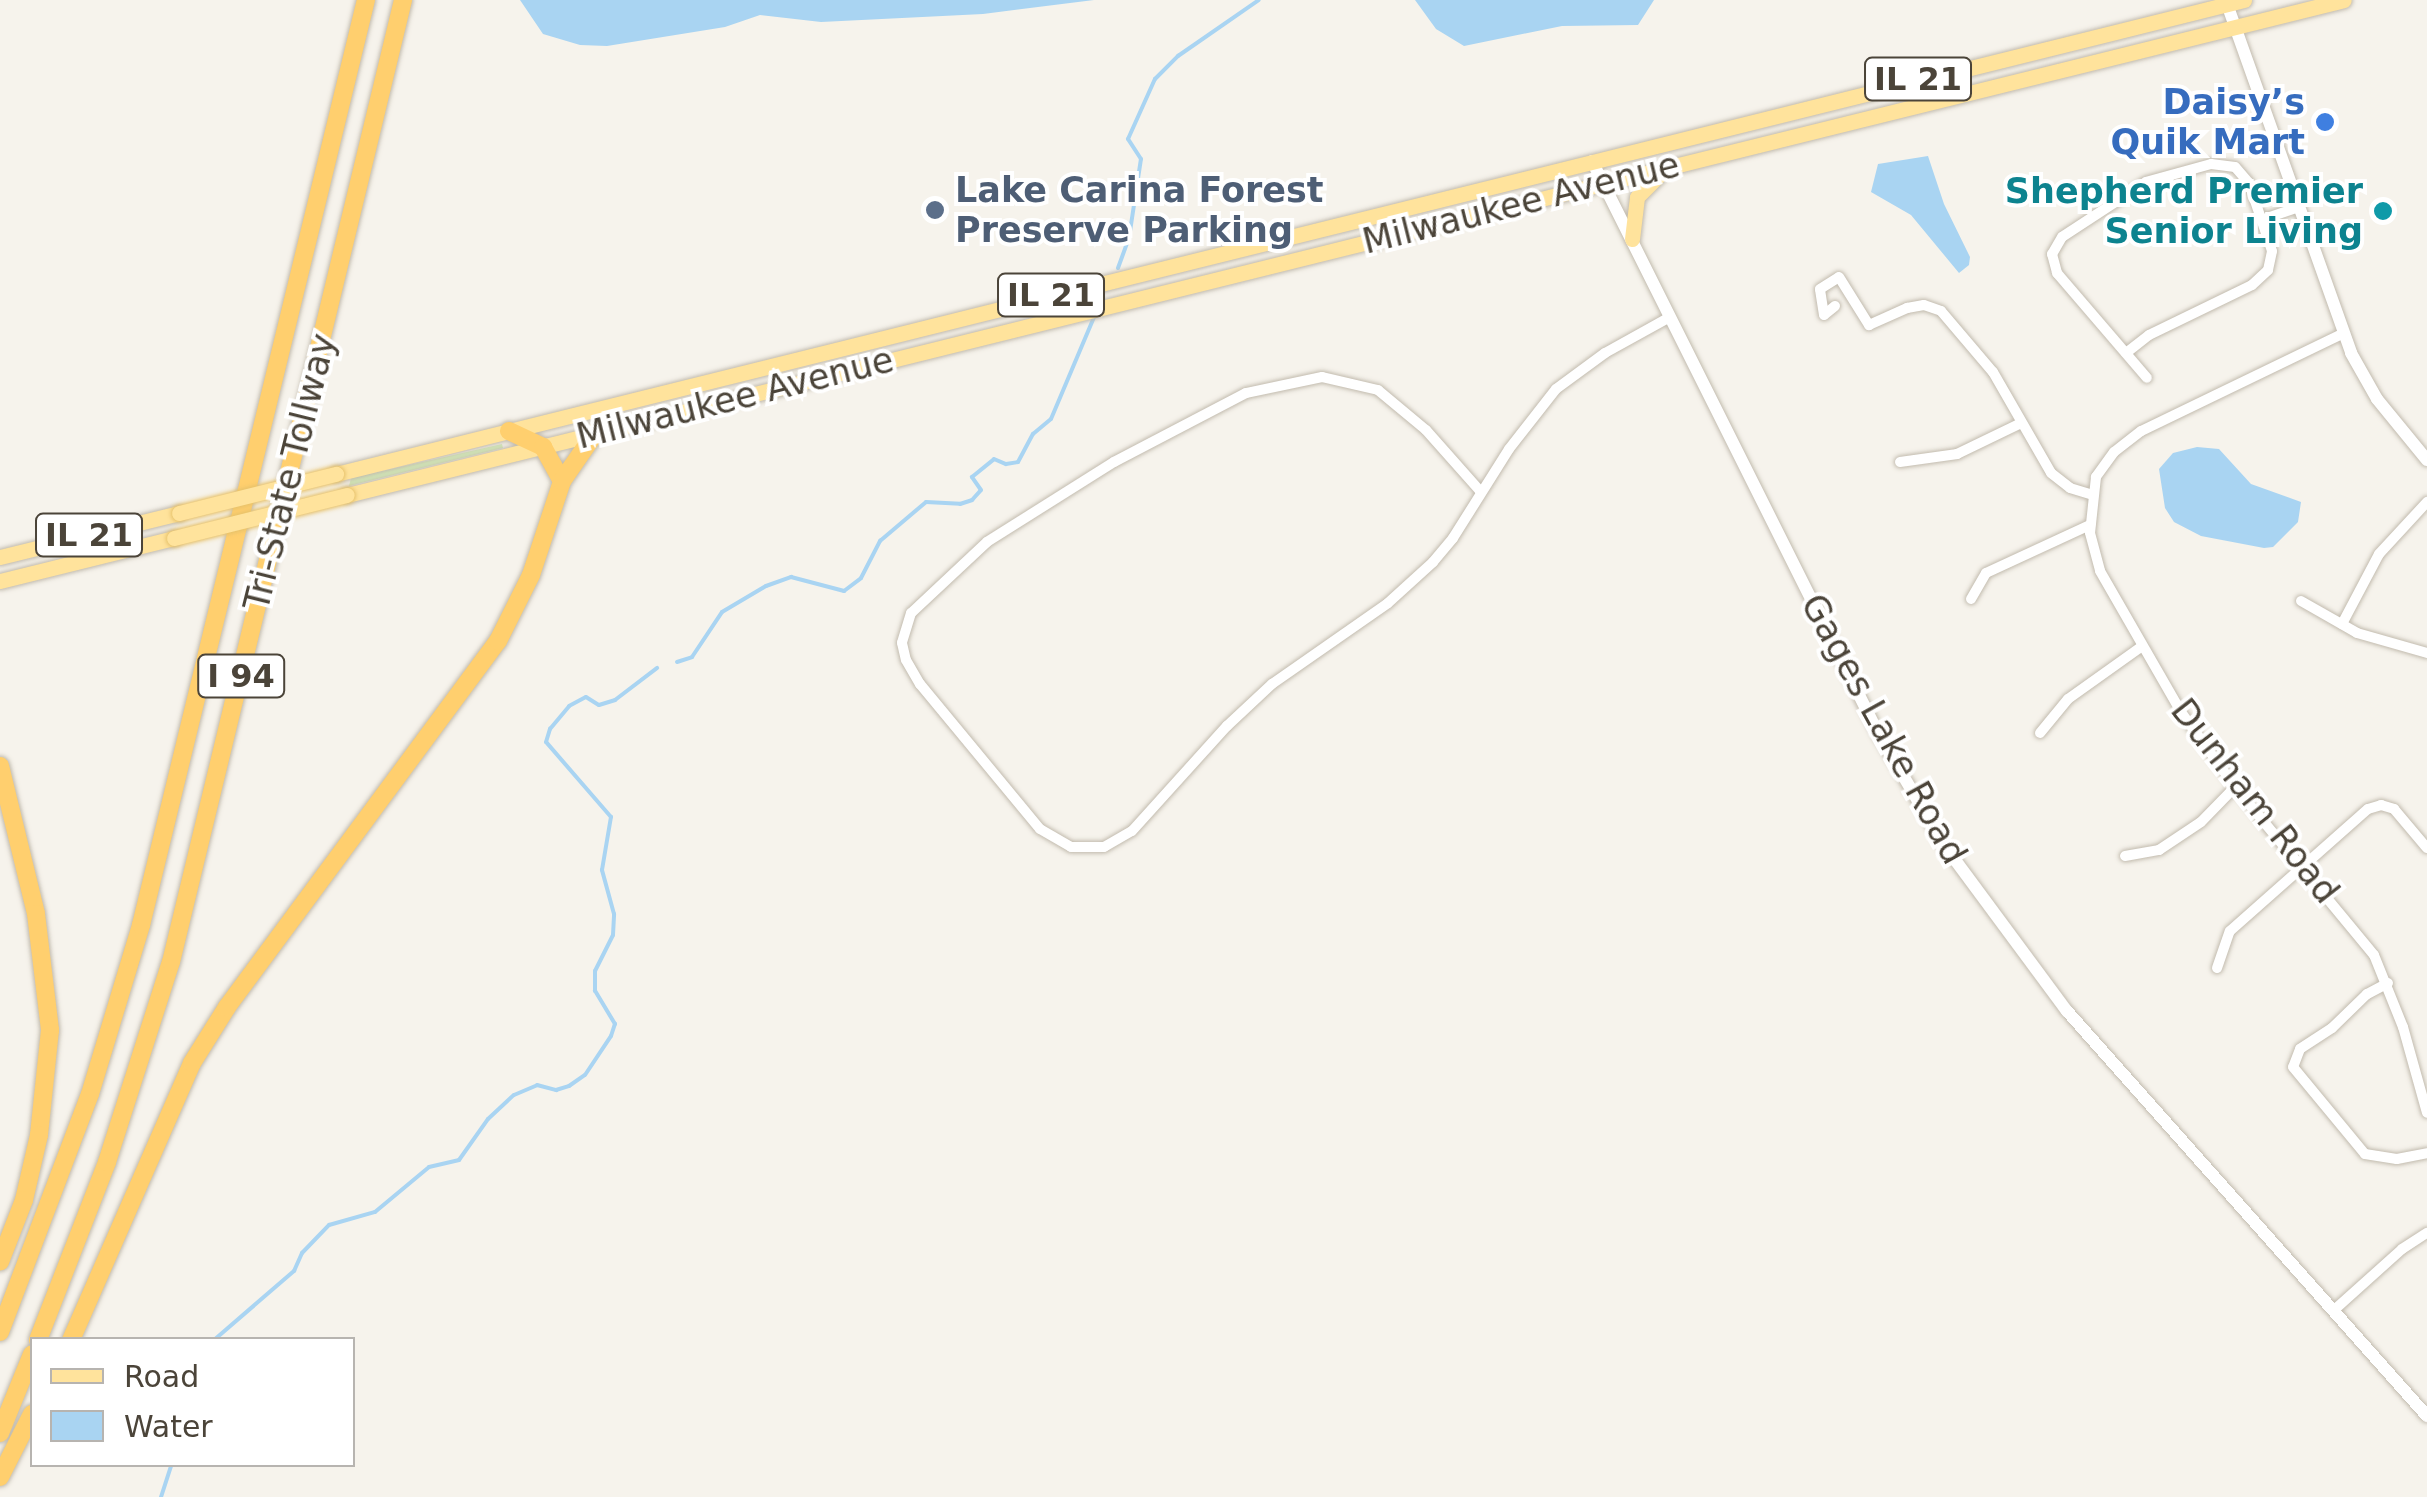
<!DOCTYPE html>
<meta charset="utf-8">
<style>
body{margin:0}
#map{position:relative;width:2427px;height:1497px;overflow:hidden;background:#f6f3ec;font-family:"DejaVu Sans",sans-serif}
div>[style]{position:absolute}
.green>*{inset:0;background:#d2eab5}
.water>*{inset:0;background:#a9d4f2}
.stream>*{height:4px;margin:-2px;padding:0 2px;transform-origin:2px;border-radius:2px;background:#a9d4f2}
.roads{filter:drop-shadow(0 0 2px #c2bbae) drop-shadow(0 0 2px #c2bbae)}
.minor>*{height:10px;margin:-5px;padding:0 5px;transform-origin:5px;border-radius:5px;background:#fff}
.tertiary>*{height:12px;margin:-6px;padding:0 6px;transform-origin:6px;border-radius:6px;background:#fff}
.primary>*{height:15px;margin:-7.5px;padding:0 7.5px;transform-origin:7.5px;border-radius:7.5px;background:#ffe39c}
.motorway>*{height:18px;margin:-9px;padding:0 9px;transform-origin:9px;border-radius:9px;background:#ffcf6e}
.bridges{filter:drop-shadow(0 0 2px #e6c16a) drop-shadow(0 0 2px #e6c16a)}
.primary-bridge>*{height:15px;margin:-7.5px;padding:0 7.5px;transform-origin:7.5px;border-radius:7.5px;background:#ffe39c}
.dots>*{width:28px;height:28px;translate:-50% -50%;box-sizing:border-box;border:5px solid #fff;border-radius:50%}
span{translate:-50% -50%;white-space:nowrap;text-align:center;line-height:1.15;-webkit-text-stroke:8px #fff;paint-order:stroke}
.shield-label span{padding:2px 8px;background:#fff;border:2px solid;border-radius:8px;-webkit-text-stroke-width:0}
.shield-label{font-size:32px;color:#4b4439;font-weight:700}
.shop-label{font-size:35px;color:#366cbe;font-weight:700}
.right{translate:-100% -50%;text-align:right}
.service-label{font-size:35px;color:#4e5e75;font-weight:700}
.left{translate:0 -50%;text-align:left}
.culture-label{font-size:35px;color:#0d838f;font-weight:700}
.street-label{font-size:35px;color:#4b4439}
.legend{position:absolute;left:30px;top:1337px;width:325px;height:130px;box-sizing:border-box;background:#fff;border:2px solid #b7b4b0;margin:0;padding:12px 18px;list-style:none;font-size:30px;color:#4b4439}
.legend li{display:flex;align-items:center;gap:20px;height:50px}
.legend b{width:50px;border:2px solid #b7b4b0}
</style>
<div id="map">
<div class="green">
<i style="clip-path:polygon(502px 444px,503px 448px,349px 486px,351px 478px)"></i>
</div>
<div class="water">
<i style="clip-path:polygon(520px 0,1094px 0,983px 14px,821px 22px,760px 15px,725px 27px,607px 46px,580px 45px,543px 34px)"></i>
<i style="clip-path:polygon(1415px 0,1654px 0,1638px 25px,1562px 26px,1464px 46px,1436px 29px)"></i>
<i style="clip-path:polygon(1928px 156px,1944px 204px,1970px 257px,1969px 265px,1959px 273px,1911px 215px,1871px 192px,1878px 164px)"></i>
<i style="clip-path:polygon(2197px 447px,2219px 449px,2251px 484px,2301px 502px,2298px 522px,2273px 547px,2264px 548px,2201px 536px,2174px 522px,2165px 508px,2159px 469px,2173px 453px)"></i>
</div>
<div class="stream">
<i style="left:1118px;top:268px;width:32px;rotate:-70deg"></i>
<i style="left:1129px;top:238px;width:80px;rotate:-81.4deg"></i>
<i style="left:1141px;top:159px;width:24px;rotate:-123deg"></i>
<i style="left:1128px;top:139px;width:66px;rotate:-65.8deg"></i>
<i style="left:1155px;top:79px;width:33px;rotate:-45deg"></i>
<i style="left:1178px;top:56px;width:98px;rotate:-34.7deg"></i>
<i style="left:677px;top:662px;width:16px;rotate:-18deg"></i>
<i style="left:692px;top:657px;width:54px;rotate:-56.3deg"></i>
<i style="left:722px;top:612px;width:51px;rotate:-30.6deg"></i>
<i style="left:766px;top:586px;width:27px;rotate:-20deg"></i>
<i style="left:791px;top:577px;width:55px;rotate:14.8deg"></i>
<i style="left:844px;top:591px;width:21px;rotate:-37deg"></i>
<i style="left:861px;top:578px;width:42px;rotate:-62.8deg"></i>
<i style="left:880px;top:541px;width:60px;rotate:-40.3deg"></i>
<i style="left:926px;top:502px;width:34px;rotate:3deg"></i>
<i style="left:960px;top:504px;width:13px;rotate:-18deg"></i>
<i style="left:972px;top:500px;width:13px;rotate:-48deg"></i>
<i style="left:981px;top:490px;width:16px;rotate:-125deg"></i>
<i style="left:972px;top:477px;width:28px;rotate:-39deg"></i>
<i style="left:994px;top:459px;width:13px;rotate:23deg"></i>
<i style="left:1006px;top:464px;width:12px;rotate:-9deg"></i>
<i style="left:1018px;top:462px;width:32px;rotate:-62deg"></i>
<i style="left:1033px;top:434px;width:23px;rotate:-40deg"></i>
<i style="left:1051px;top:419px;width:111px;rotate:-67.1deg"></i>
<i style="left:214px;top:1340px;width:106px;rotate:-40.8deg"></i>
<i style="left:294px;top:1271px;width:20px;rotate:-66deg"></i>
<i style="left:302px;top:1253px;width:39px;rotate:-46deg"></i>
<i style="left:329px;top:1225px;width:48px;rotate:-15.8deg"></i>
<i style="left:375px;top:1212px;width:70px;rotate:-39.8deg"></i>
<i style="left:429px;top:1167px;width:31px;rotate:-13deg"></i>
<i style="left:459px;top:1160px;width:50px;rotate:-54.7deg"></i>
<i style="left:488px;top:1119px;width:35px;rotate:-43deg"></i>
<i style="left:514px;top:1095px;width:25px;rotate:-23deg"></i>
<i style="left:537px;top:1085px;width:20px;rotate:15deg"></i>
<i style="left:556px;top:1090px;width:14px;rotate:-17deg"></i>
<i style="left:569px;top:1086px;width:19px;rotate:-35deg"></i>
<i style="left:585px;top:1075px;width:47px;rotate:-56.3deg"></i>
<i style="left:611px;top:1036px;width:13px;rotate:-72deg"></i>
<i style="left:615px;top:1024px;width:39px;rotate:-121deg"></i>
<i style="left:595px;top:991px;width:20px;rotate:-90deg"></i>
<i style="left:595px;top:971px;width:40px;rotate:-63.4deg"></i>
<i style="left:613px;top:935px;width:21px;rotate:-87deg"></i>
<i style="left:614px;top:914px;width:46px;rotate:-105.3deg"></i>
<i style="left:602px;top:870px;width:54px;rotate:-80.4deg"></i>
<i style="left:611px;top:817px;width:99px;rotate:-130.9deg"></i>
<i style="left:546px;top:742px;width:14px;rotate:-73deg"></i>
<i style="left:550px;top:729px;width:30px;rotate:-50deg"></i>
<i style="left:569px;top:706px;width:19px;rotate:-28deg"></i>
<i style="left:586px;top:697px;width:15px;rotate:32deg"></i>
<i style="left:599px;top:705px;width:17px;rotate:-17deg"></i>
<i style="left:615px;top:700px;width:53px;rotate:-37.3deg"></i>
<i style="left:161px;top:1497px;width:35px;rotate:-72deg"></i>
</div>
<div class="roads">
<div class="minor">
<i style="left:2261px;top:220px;width:39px;rotate:-19deg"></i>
<i style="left:1835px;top:306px;width:14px;rotate:141deg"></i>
<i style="left:1824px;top:315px;width:26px;rotate:-99deg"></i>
<i style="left:1820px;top:289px;width:22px;rotate:-32deg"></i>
<i style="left:1839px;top:277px;width:57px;rotate:58deg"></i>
<i style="left:1869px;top:325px;width:42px;rotate:-24.1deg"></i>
<i style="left:1907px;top:308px;width:17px;rotate:-10deg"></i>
<i style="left:1924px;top:305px;width:18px;rotate:19deg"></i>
<i style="left:1941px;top:311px;width:80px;rotate:49.6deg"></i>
<i style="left:1993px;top:372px;width:116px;rotate:60.1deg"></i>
<i style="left:2051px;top:473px;width:24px;rotate:38deg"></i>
<i style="left:2070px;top:488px;width:24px;rotate:17deg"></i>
<i style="left:2342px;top:334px;width:223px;rotate:154.2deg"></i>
<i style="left:2141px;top:431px;width:34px;rotate:142deg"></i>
<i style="left:2114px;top:452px;width:31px;rotate:126deg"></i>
<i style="left:2096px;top:477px;width:56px;rotate:96.1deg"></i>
<i style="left:2090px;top:533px;width:39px;rotate:75deg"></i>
<i style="left:2100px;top:571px;width:163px;rotate:60.1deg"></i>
<i style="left:2181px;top:712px;width:92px;rotate:54.2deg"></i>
<i style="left:2235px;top:787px;width:218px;rotate:50.4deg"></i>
<i style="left:2374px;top:955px;width:78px;rotate:68.1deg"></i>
<i style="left:2403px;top:1027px;width:89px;rotate:74.4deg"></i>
<i style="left:2126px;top:353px;width:29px;rotate:-38deg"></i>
<i style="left:2149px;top:335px;width:114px;rotate:-25.9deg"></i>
<i style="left:2252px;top:285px;width:22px;rotate:-43deg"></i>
<i style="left:2268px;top:270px;width:19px;rotate:-78deg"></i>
<i style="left:2272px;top:251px;width:72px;rotate:-108.7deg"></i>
<i style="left:2249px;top:183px;width:21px;rotate:-131deg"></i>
<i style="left:2235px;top:167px;width:24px;rotate:-173deg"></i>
<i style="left:2211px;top:164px;width:67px;rotate:164.5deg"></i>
<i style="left:2146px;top:182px;width:100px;rotate:146.8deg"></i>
<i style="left:2062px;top:237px;width:20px;rotate:120deg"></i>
<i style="left:2052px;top:254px;width:20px;rotate:75deg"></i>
<i style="left:2057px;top:273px;width:138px;rotate:49.4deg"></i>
<i style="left:1900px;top:462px;width:58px;rotate:-8deg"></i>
<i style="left:1957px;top:454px;width:69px;rotate:-25.8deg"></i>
<i style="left:1481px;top:492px;width:83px;rotate:-131.6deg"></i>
<i style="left:1426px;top:430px;width:62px;rotate:-140.2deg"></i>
<i style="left:1378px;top:390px;width:57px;rotate:-166.9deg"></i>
<i style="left:1322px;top:377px;width:78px;rotate:168.1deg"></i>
<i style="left:1246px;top:393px;width:149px;rotate:152.4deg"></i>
<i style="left:1114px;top:462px;width:150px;rotate:147.8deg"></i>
<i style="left:987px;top:542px;width:104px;rotate:136.9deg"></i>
<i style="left:911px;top:613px;width:31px;rotate:107deg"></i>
<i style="left:902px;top:643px;width:17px;rotate:77deg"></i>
<i style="left:906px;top:660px;width:28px;rotate:60deg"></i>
<i style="left:920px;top:684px;width:188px;rotate:50.4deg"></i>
<i style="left:1040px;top:829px;width:36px;rotate:30deg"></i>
<i style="left:1071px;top:847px;width:33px"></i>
<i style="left:1104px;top:847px;width:32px;rotate:-30deg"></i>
<i style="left:1132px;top:831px;width:142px;rotate:-47.9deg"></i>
<i style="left:1227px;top:726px;width:62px;rotate:-43deg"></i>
<i style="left:1272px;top:684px;width:141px;rotate:-34.9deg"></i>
<i style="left:1388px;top:603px;width:61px;rotate:-42.3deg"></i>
<i style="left:1433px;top:562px;width:31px;rotate:-50deg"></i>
<i style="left:1453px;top:538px;width:105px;rotate:-57.8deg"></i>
<i style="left:1509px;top:449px;width:76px;rotate:-51.9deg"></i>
<i style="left:1556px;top:389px;width:61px;rotate:-36.3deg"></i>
<i style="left:1605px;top:353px;width:74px;rotate:-29deg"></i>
<i style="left:1971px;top:599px;width:30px;rotate:-60deg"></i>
<i style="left:1986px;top:573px;width:115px;rotate:-24.8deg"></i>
<i style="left:2301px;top:601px;width:64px;rotate:29.7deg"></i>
<i style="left:2357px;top:633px;width:73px;rotate:15.9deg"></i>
<i style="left:2342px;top:624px;width:79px;rotate:-62.1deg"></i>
<i style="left:2379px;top:554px;width:71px;rotate:-47.3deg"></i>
<i style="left:2040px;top:733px;width:44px;rotate:-50.5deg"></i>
<i style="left:2068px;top:699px;width:90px;rotate:-35.5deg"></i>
<i style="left:2125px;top:856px;width:35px;rotate:-10deg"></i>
<i style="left:2159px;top:850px;width:50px;rotate:-33.7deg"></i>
<i style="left:2201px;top:822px;width:49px;rotate:-45.8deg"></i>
<i style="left:2217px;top:968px;width:39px;rotate:-71deg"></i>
<i style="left:2230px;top:931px;width:184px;rotate:-41.5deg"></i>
<i style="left:2368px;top:809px;width:14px;rotate:-17deg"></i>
<i style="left:2381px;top:805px;width:14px;rotate:17deg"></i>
<i style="left:2394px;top:809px;width:51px;rotate:49.8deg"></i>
<i style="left:2388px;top:983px;width:24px;rotate:152deg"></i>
<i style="left:2367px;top:994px;width:49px;rotate:135.8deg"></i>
<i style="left:2332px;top:1028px;width:38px;rotate:147deg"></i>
<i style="left:2300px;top:1049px;width:19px;rotate:111deg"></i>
<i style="left:2293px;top:1067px;width:113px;rotate:50.4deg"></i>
<i style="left:2365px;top:1154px;width:32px;rotate:9deg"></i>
<i style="left:2397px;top:1159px;width:31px;rotate:-11deg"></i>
<i style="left:2333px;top:1311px;width:93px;rotate:-41.9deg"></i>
<i style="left:2402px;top:1249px;width:30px;rotate:-33deg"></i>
</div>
<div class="tertiary">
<i style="left:2227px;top:4px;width:370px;rotate:70.4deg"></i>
<i style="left:2351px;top:353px;width:53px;rotate:60.5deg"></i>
<i style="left:2377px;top:399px;width:79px;rotate:50.7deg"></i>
<i style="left:1592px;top:161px;width:640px;rotate:63.43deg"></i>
<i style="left:1878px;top:733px;width:130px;rotate:59.5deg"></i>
<i style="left:1944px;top:845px;width:207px;rotate:53.5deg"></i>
<i style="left:2067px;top:1011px;width:542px;rotate:48.37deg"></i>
</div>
<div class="primary">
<i style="left:1632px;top:239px;width:42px;rotate:-83.2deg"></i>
<i style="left:1637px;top:197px;width:42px;rotate:-45deg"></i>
<i style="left:336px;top:474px;width:1966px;rotate:-13.95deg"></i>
<i style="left:347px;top:495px;width:2057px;rotate:-13.92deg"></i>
<i style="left:0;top:557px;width:184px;rotate:-13.8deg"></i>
<i style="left:0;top:581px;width:179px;rotate:-13.9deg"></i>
</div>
<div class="motorway">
<i style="left:509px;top:431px;width:38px;rotate:25deg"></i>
<i style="left:543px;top:447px;width:39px;rotate:61deg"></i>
<i style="left:0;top:766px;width:152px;rotate:76.3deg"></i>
<i style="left:36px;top:914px;width:117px;rotate:83.1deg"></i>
<i style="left:50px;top:1030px;width:106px;rotate:96deg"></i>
<i style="left:39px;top:1135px;width:67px;rotate:103deg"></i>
<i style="left:24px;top:1200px;width:66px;rotate:111.2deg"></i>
<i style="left:0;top:1332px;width:254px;rotate:-69.3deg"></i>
<i style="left:90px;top:1094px;width:177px;rotate:-73.2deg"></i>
<i style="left:141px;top:925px;width:952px;rotate:-76.33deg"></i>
<i style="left:38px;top:1340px;width:191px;rotate:-68.8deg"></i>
<i style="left:107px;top:1162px;width:210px;rotate:-72.3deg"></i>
<i style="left:171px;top:962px;width:990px;rotate:-76.44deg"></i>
<i style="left:71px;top:1340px;width:302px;rotate:-66.4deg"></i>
<i style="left:192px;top:1063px;width:66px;rotate:-58deg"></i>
<i style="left:227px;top:1007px;width:455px;rotate:-53.5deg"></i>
<i style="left:498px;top:641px;width:74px;rotate:-63.4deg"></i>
<i style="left:531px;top:575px;width:99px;rotate:-71.7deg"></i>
<i style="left:562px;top:481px;width:60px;rotate:-55.2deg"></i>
<i style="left:0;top:1433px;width:85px;rotate:-67.9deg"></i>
<i style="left:0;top:1477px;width:71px;rotate:-63.1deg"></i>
</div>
</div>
<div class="bridges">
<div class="primary-bridge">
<i style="left:179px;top:513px;width:162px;rotate:-14deg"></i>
<i style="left:174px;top:538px;width:178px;rotate:-14deg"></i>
</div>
</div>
<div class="dots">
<i style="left:2325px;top:122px;background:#3f7fe0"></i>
<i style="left:935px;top:210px;background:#5c6f8a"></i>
<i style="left:2383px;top:211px;background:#0f9aa8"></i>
</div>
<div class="shield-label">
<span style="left:1918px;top:79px">IL 21</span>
<span style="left:1051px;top:295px">IL 21</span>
<span style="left:89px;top:535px">IL 21</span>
<span style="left:241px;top:676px">I 94</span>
</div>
<div class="shop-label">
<span class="right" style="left:2305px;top:122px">Daisy’s<br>Quik Mart</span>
</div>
<div class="service-label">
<span class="left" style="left:955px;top:210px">Lake Carina Forest<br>Preserve Parking</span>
</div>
<div class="culture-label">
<span class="right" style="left:2363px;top:211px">Shepherd Premier<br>Senior Living</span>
</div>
<div class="street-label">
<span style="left:1521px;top:203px;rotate:-14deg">Milwaukee Avenue</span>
<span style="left:735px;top:398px;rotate:-14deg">Milwaukee Avenue</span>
<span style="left:290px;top:472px;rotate:-76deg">Tri-State Tollway</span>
<span style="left:1884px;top:729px;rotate:61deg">Gages Lake Road</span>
<span style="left:2255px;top:801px;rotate:52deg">Dunham Road</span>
</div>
<ul class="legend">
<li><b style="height:12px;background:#ffe39c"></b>Road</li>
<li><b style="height:28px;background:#a9d4f2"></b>Water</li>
</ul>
</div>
